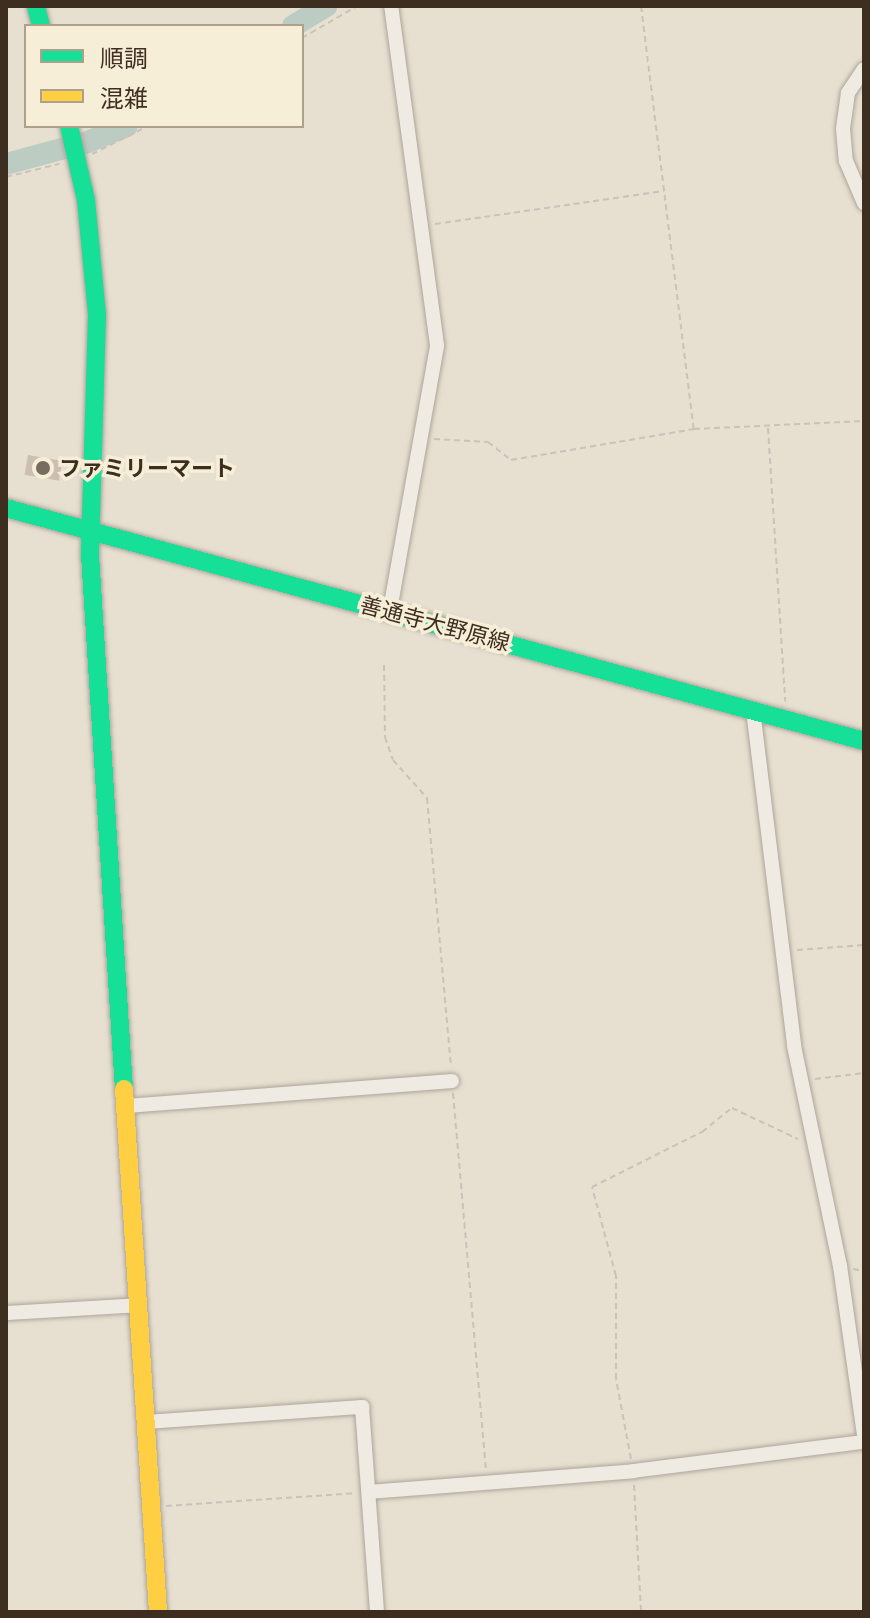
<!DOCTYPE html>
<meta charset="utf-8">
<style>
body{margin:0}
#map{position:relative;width:870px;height:1618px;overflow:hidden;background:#e7e0d1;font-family:"PT Serif","Noto Sans JP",serif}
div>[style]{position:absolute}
.river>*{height:22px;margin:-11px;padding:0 11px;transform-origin:11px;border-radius:11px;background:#bcccc2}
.building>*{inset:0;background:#cbbfb2;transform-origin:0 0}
.path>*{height:2px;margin-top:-1px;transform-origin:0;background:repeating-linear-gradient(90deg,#c8c2b9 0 6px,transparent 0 10px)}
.roads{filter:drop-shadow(0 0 2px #ada599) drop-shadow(0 0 2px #ada599)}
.street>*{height:14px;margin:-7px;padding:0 7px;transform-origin:7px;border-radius:7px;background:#efebe3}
.fast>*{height:18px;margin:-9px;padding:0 9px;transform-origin:9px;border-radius:9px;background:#16e098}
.slow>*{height:18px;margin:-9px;padding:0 9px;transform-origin:9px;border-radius:9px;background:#ffcf43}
.dots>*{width:22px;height:22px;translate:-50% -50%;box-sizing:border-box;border:4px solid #f7eed8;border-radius:50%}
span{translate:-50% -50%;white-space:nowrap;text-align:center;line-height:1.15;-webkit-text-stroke:7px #f7eed8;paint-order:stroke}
.poi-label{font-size:22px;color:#3d2e20;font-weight:700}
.left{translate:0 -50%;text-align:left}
.street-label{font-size:22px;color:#3d2e20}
.frame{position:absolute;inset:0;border:8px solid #3d2e20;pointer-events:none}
.legend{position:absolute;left:24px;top:24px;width:280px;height:104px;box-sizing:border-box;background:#f7eed8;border:2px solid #ada18e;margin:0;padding:10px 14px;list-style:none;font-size:24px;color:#3d2e20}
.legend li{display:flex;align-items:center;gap:16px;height:40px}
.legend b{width:40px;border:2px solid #ada18e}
</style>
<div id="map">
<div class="river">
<div style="left:293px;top:26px;width:39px;rotate:-31deg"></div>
<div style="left:85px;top:143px;width:45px;rotate:-22deg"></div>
<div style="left:6px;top:164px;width:61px;rotate:-15.2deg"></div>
</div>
<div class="building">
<div style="left:28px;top:455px;width:35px;height:20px;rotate:10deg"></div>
</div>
<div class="path">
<div style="left:641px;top:6px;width:426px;rotate:82.9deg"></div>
<div style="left:302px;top:38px;width:64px;rotate:-30.2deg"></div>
<div style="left:92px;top:154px;width:63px;rotate:-26.6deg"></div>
<div style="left:6px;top:177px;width:55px;rotate:-13.8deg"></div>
<div style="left:435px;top:224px;width:231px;rotate:-8.2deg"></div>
<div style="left:768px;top:428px;width:274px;rotate:86.4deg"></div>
<div style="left:434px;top:439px;width:54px;rotate:3.2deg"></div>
<div style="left:488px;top:442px;width:29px;rotate:38deg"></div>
<div style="left:511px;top:460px;width:186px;rotate:-9.6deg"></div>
<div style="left:694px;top:429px;width:170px;rotate:-2.7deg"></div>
<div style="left:384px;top:665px;width:72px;rotate:89.2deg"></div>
<div style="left:385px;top:737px;width:24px;rotate:71deg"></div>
<div style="left:393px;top:760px;width:51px;rotate:48.2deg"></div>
<div style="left:427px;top:798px;width:269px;rotate:84.9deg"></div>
<div style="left:797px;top:950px;width:67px;rotate:-4.3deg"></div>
<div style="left:815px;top:1079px;width:49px;rotate:-7deg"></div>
<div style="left:453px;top:1093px;width:377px;rotate:85deg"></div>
<div style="left:853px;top:1269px;width:11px;rotate:10deg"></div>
<div style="left:631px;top:1459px;width:81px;rotate:-100.6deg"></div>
<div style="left:616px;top:1379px;width:103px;rotate:-90deg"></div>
<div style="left:616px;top:1276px;width:92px;rotate:-105.1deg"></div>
<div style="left:592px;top:1187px;width:123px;rotate:-26.6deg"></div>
<div style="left:702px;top:1132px;width:38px;rotate:-39deg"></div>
<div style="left:732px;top:1108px;width:73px;rotate:25.2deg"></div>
<div style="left:634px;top:1485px;width:127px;rotate:86.8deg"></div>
<div style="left:166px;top:1506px;width:189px;rotate:-3.9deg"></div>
</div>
<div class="roads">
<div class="street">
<div style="left:864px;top:69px;width:29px;rotate:124deg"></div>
<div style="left:848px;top:93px;width:36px;rotate:98deg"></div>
<div style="left:843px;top:129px;width:32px;rotate:85deg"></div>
<div style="left:846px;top:161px;width:46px;rotate:66.8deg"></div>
<div style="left:390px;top:610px;width:269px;rotate:-79.9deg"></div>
<div style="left:437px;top:345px;width:342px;rotate:-97.7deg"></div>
<div style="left:753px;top:710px;width:338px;rotate:83deg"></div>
<div style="left:794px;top:1046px;width:225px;rotate:78.2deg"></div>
<div style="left:840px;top:1266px;width:171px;rotate:81.9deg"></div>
<div style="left:127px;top:1106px;width:326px;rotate:-4.4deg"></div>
<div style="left:6px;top:1313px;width:133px;rotate:-3.4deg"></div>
<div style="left:146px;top:1422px;width:217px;rotate:-4deg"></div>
<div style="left:362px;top:1407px;width:206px;rotate:85.8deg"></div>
<div style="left:369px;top:1492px;width:265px;rotate:-4.5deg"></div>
<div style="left:633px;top:1471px;width:233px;rotate:-7.2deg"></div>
</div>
<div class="fast">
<div style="left:36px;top:6px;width:21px;rotate:76deg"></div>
<div style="left:69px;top:126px;width:76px;rotate:77.1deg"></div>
<div style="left:86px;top:200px;width:116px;rotate:84.5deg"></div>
<div style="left:97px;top:315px;width:240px;rotate:91.7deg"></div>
<div style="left:90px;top:555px;width:535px;rotate:86.36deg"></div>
<div style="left:6px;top:508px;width:889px;rotate:15.19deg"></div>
</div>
<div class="slow">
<div style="left:124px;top:1089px;width:524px;rotate:86.28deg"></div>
</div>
</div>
<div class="dots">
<div style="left:43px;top:468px;background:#786c5e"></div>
</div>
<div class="poi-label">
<span class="left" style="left:59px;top:468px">ファミリーマート</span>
</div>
<div class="street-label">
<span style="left:435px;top:623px;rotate:15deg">善通寺大野原線</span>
</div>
<div class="frame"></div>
<ul class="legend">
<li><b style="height:10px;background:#16e098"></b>順調</li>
<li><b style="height:10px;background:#ffcf43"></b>混雑</li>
</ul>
</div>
